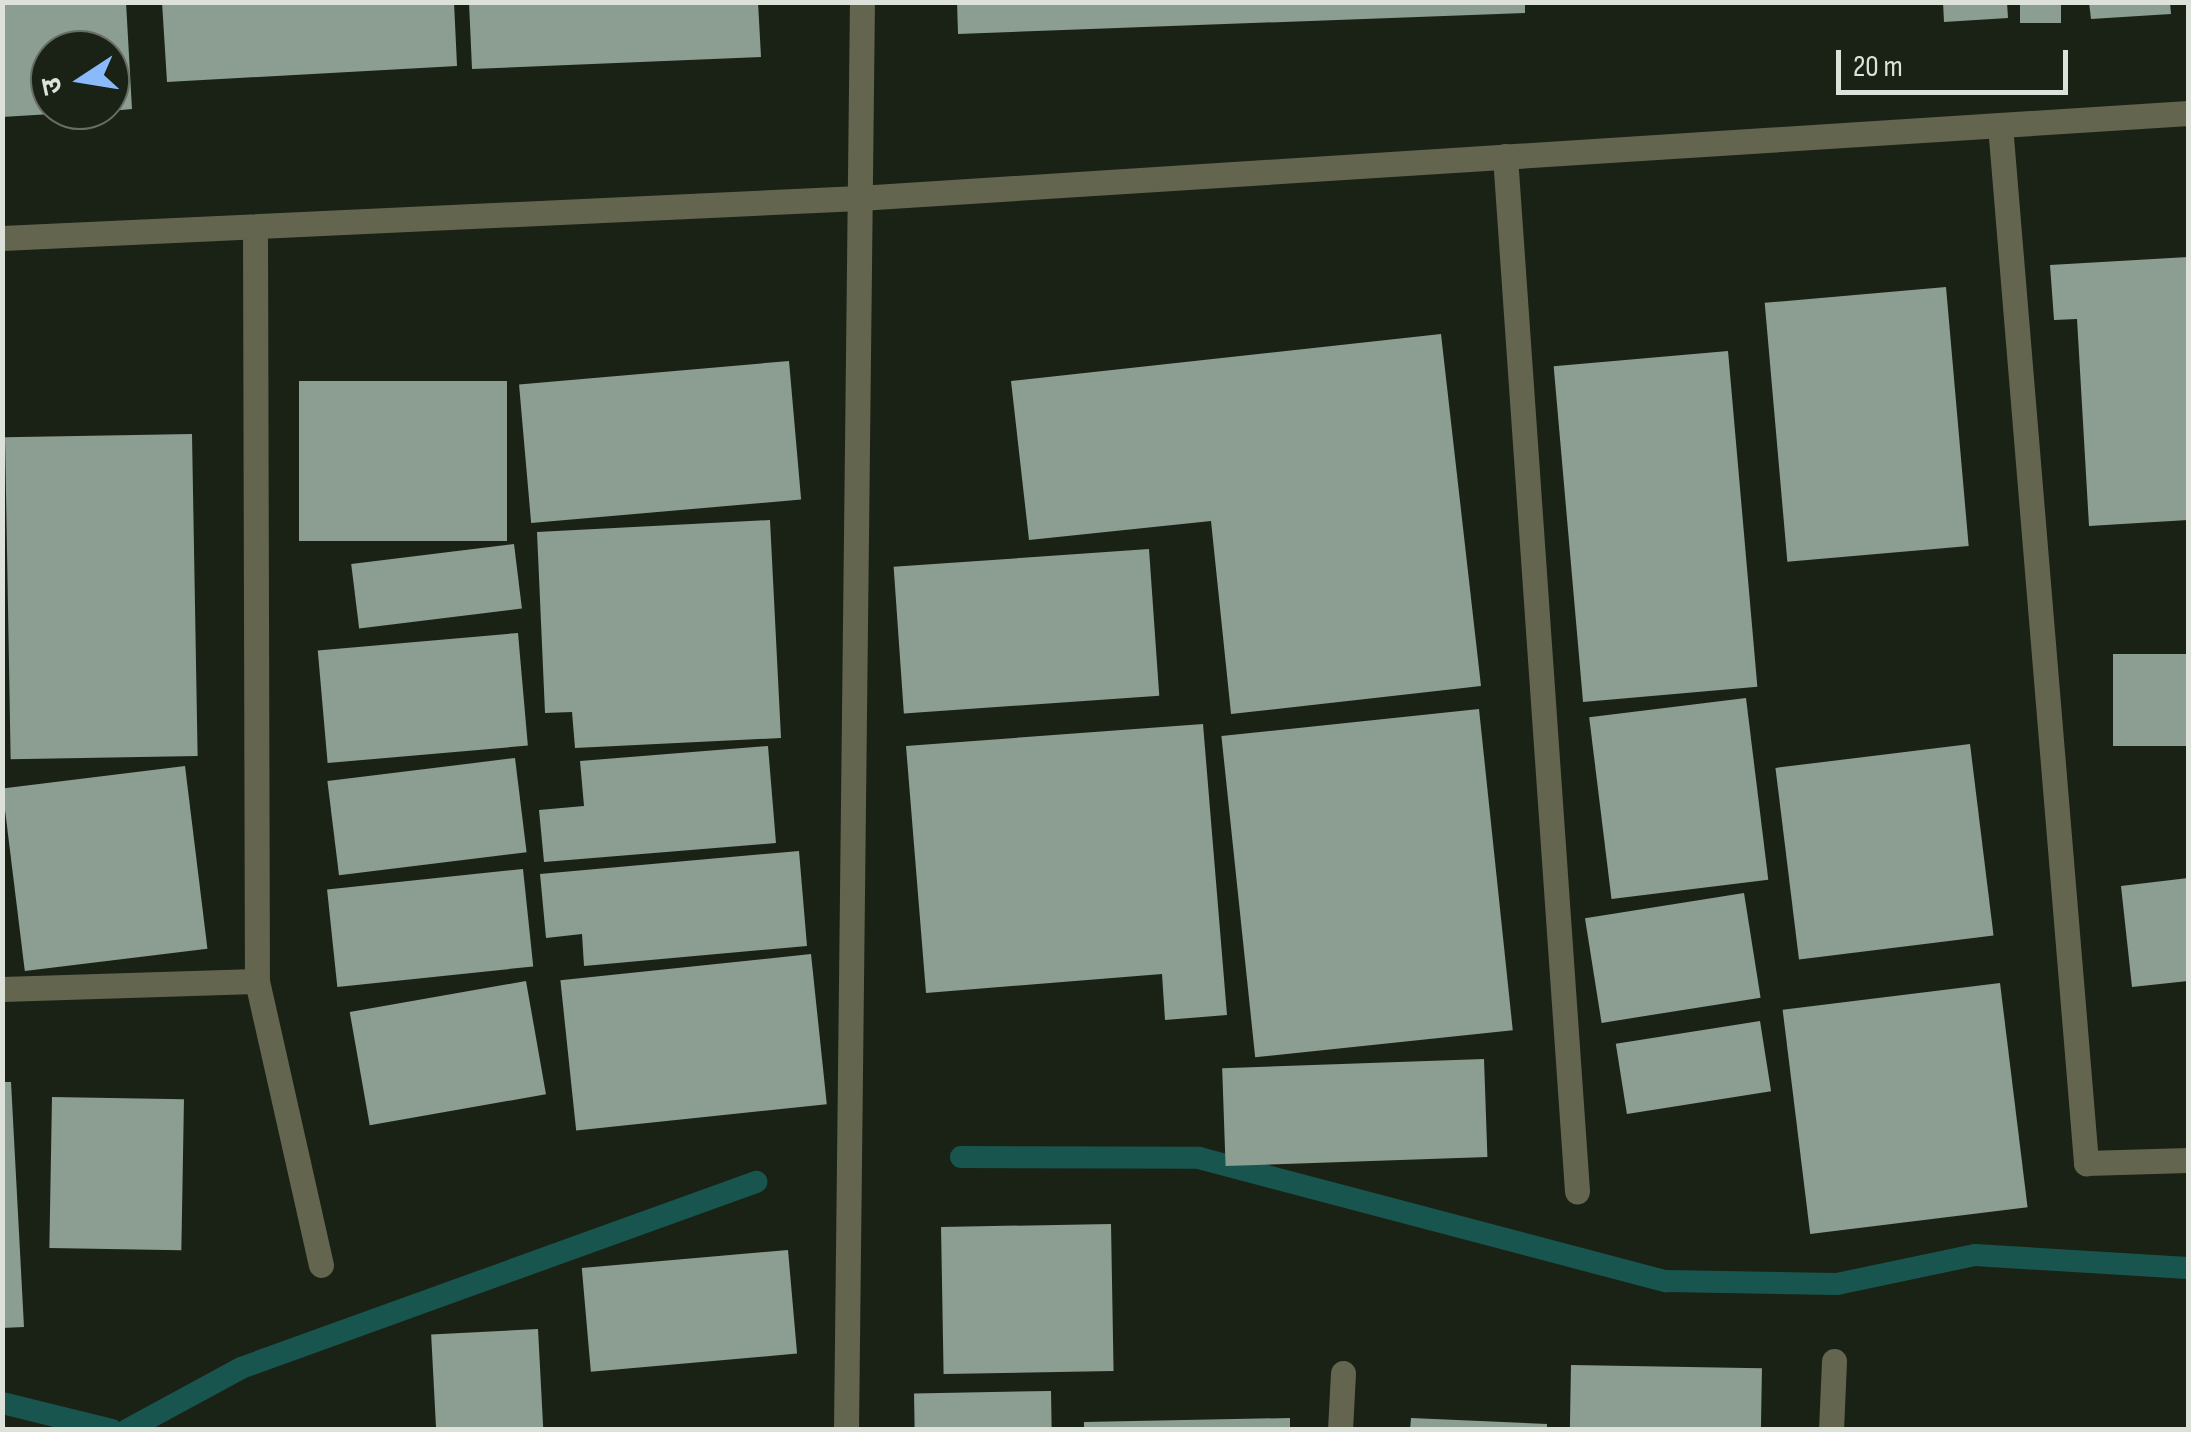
<!DOCTYPE html>
<meta charset="utf-8">
<style>
body{margin:0}
#map{position:relative;width:2191px;height:1432px;overflow:hidden;background:#1a2216;font-family:"Sofia Sans Condensed","Noto Sans Devanagari",sans-serif}
div>[style]{position:absolute}
.stream>*{height:22px;margin:-11px;padding:0 11px;transform-origin:11px;border-radius:11px;background:#18554e}
.building>*{inset:0;background:#8c9d92;transform-origin:0 0}
.minor>*{height:25px;margin:-12.5px;padding:0 12.5px;transform-origin:12.5px;border-radius:12.5px;background:#64654e}
span{translate:-50% -50%;white-space:nowrap;text-align:center;line-height:1.15;-webkit-text-stroke:10px #1a2216;paint-order:stroke}
.frame{position:absolute;inset:0;border:5px solid #dce1d9;pointer-events:none}
.north{position:absolute;left:30px;top:30px;width:100px;height:100px;box-sizing:border-box;background:#1a2216;border:2px solid #686e64;border-radius:50%;rotate:258deg;font-size:28px;font-weight:700;line-height:40px;text-align:center;color:#dce1d9}
.north::after{content:'';display:block;margin:auto;width:35px;height:45px;background:#8abafc;clip-path:polygon(50% 0,100% 100%,50% 72%,0 100%)}
.scale{position:absolute;left:1836px;top:50px;width:232px;height:45px;box-sizing:border-box;border:5px solid #dce1d9;border-top:0;padding-left:12px;font-size:30px;line-height:35px;white-space:nowrap;color:#dce1d9;-webkit-text-stroke:8px #1a2216;paint-order:stroke}
</style>
<div id="map">
<div class="stream">
<div style="left:961px;top:1157px;width:238px;rotate:0.2deg"></div>
<div style="left:1199px;top:1158px;width:483px;rotate:14.8deg"></div>
<div style="left:1666px;top:1281px;width:171px;rotate:1deg"></div>
<div style="left:1837px;top:1284px;width:141px;rotate:-11.9deg"></div>
<div style="left:1975px;top:1255px;width:213px;rotate:3.5deg"></div>
<div style="left:2px;top:1403px;width:113px;rotate:13.8deg"></div>
<div style="left:127px;top:1430px;width:130px;rotate:-28.5deg"></div>
<div style="left:241px;top:1368px;width:548px;rotate:-19.86deg"></div>
</div>
<div class="building">
<div style="clip-path:polygon(2px 2px,126px 2px,132px 109px,110px 111px,110px 50px,50px 50px,50px 110px,68px 113px,2px 117px)"></div>
<div style="clip-path:polygon(162px 2px,454px 2px,457px 66px,167px 82px)"></div>
<div style="clip-path:polygon(469px 2px,758px 2px,761px 57px,472px 69px)"></div>
<div style="clip-path:polygon(957px 2px,1525px 2px,1525px 13px,958px 34px)"></div>
<div style="clip-path:polygon(1943px 2px,2007px 2px,2008px 18px,1944px 22px)"></div>
<div style="left:2020px;top:2px;width:41px;height:21px"></div>
<div style="clip-path:polygon(2089px 2px,2170px 2px,2171px 14px,2091px 19px)"></div>
<div style="clip-path:polygon(2188px 257px,2188px 520px,2089px 526px,2077px 319px,2054px 320px,2050px 265px)"></div>
<div style="left:1946px;top:287px;width:260px;height:182px;rotate:85deg"></div>
<div style="clip-path:polygon(1441px 334px,1481px 686px,1231px 714px,1211px 521px,1029px 540px,1011px 381px)"></div>
<div style="left:1728px;top:351px;width:337px;height:175px;rotate:85deg"></div>
<div style="left:789px;top:361px;width:139px;height:271px;rotate:85deg"></div>
<div style="left:299px;top:381px;width:208px;height:160px"></div>
<div style="left:192px;top:434px;width:322px;height:187px;rotate:89deg"></div>
<div style="clip-path:polygon(770px 520px,781px 738px,575px 748px,572px 712px,545px 713px,537px 532px)"></div>
<div style="left:514px;top:544px;width:65px;height:164px;rotate:83deg"></div>
<div style="left:1149px;top:549px;width:147px;height:256px;rotate:86deg"></div>
<div style="left:518px;top:633px;width:113px;height:201px;rotate:85deg"></div>
<div style="left:2188px;top:654px;width:92px;height:75px;rotate:90deg"></div>
<div style="left:1746px;top:698px;width:183px;height:158px;rotate:83deg"></div>
<div style="left:1479px;top:709px;width:323px;height:259px;rotate:84deg"></div>
<div style="clip-path:polygon(1203px 724px,1227px 1015px,1165px 1020px,1162px 974px,926px 993px,906px 746px)"></div>
<div style="left:1970px;top:744px;width:193px;height:196px;rotate:83deg"></div>
<div style="clip-path:polygon(768px 746px,776px 843px,544px 862px,539px 810px,584px 806px,580px 761px)"></div>
<div style="left:515px;top:758px;width:95px;height:189px;rotate:83deg"></div>
<div style="left:185px;top:766px;width:184px;height:184px;rotate:83deg"></div>
<div style="clip-path:polygon(799px 851px,807px 946px,584px 966px,582px 934px,546px 938px,540px 874px)"></div>
<div style="left:523px;top:869px;width:98px;height:197px;rotate:84deg"></div>
<div style="clip-path:polygon(2188px 878px,2188px 981px,2132px 987px,2121px 886px)"></div>
<div style="left:1744px;top:893px;width:106px;height:161px;rotate:81deg"></div>
<div style="left:811px;top:954px;width:151px;height:252px;rotate:84deg"></div>
<div style="left:526px;top:981px;width:115px;height:179px;rotate:80deg"></div>
<div style="left:2000px;top:983px;width:226px;height:219px;rotate:83deg"></div>
<div style="left:1760px;top:1021px;width:71px;height:146px;rotate:81deg"></div>
<div style="left:1484px;top:1059px;width:98px;height:262px;rotate:88deg"></div>
<div style="clip-path:polygon(2px 1082px,11px 1082px,24px 1327px,2px 1328px)"></div>
<div style="left:52px;top:1097px;width:132px;height:151px;rotate:1deg"></div>
<div style="left:1111px;top:1224px;width:147px;height:170px;rotate:89deg"></div>
<div style="left:788px;top:1250px;width:104px;height:207px;rotate:85deg"></div>
<div style="left:538px;top:1329px;width:101px;height:107px;rotate:87deg"></div>
<div style="left:1571px;top:1365px;width:191px;height:65px;rotate:1deg"></div>
<div style="left:1051px;top:1391px;width:39px;height:137px;rotate:89deg"></div>
<div style="clip-path:polygon(1290px 1418px,1290px 1430px,1084px 1430px,1084px 1422px)"></div>
<div style="clip-path:polygon(1411px 1418px,1547px 1424px,1547px 1430px,1410px 1430px)"></div>
</div>
<div class="minor">
<div style="left:2000px;top:125px;width:1042px;rotate:85.26deg"></div>
<div style="left:2086px;top:1163px;width:102px;rotate:-1.7deg"></div>
<div style="left:1505px;top:156px;width:1038px;rotate:86.02deg"></div>
<div style="left:255px;top:231px;width:750px;rotate:89.85deg"></div>
<div style="left:257px;top:981px;width:291px;rotate:77.3deg"></div>
<div style="left:2px;top:238px;width:858px;rotate:-2.67deg"></div>
<div style="left:859px;top:198px;width:1332px;rotate:-3.66deg"></div>
<div style="left:2px;top:989px;width:255px;rotate:-1.8deg"></div>
<div style="left:846px;top:1430px;width:1428px;rotate:-89.36deg"></div>
<div style="left:1340px;top:1430px;width:57px;rotate:-87deg"></div>
<div style="left:1831px;top:1430px;width:69px;rotate:-87.5deg"></div>
</div>
<div class="frame"></div>
<div class="north">उ</div>
<div class="scale">20 m</div>
</div>
